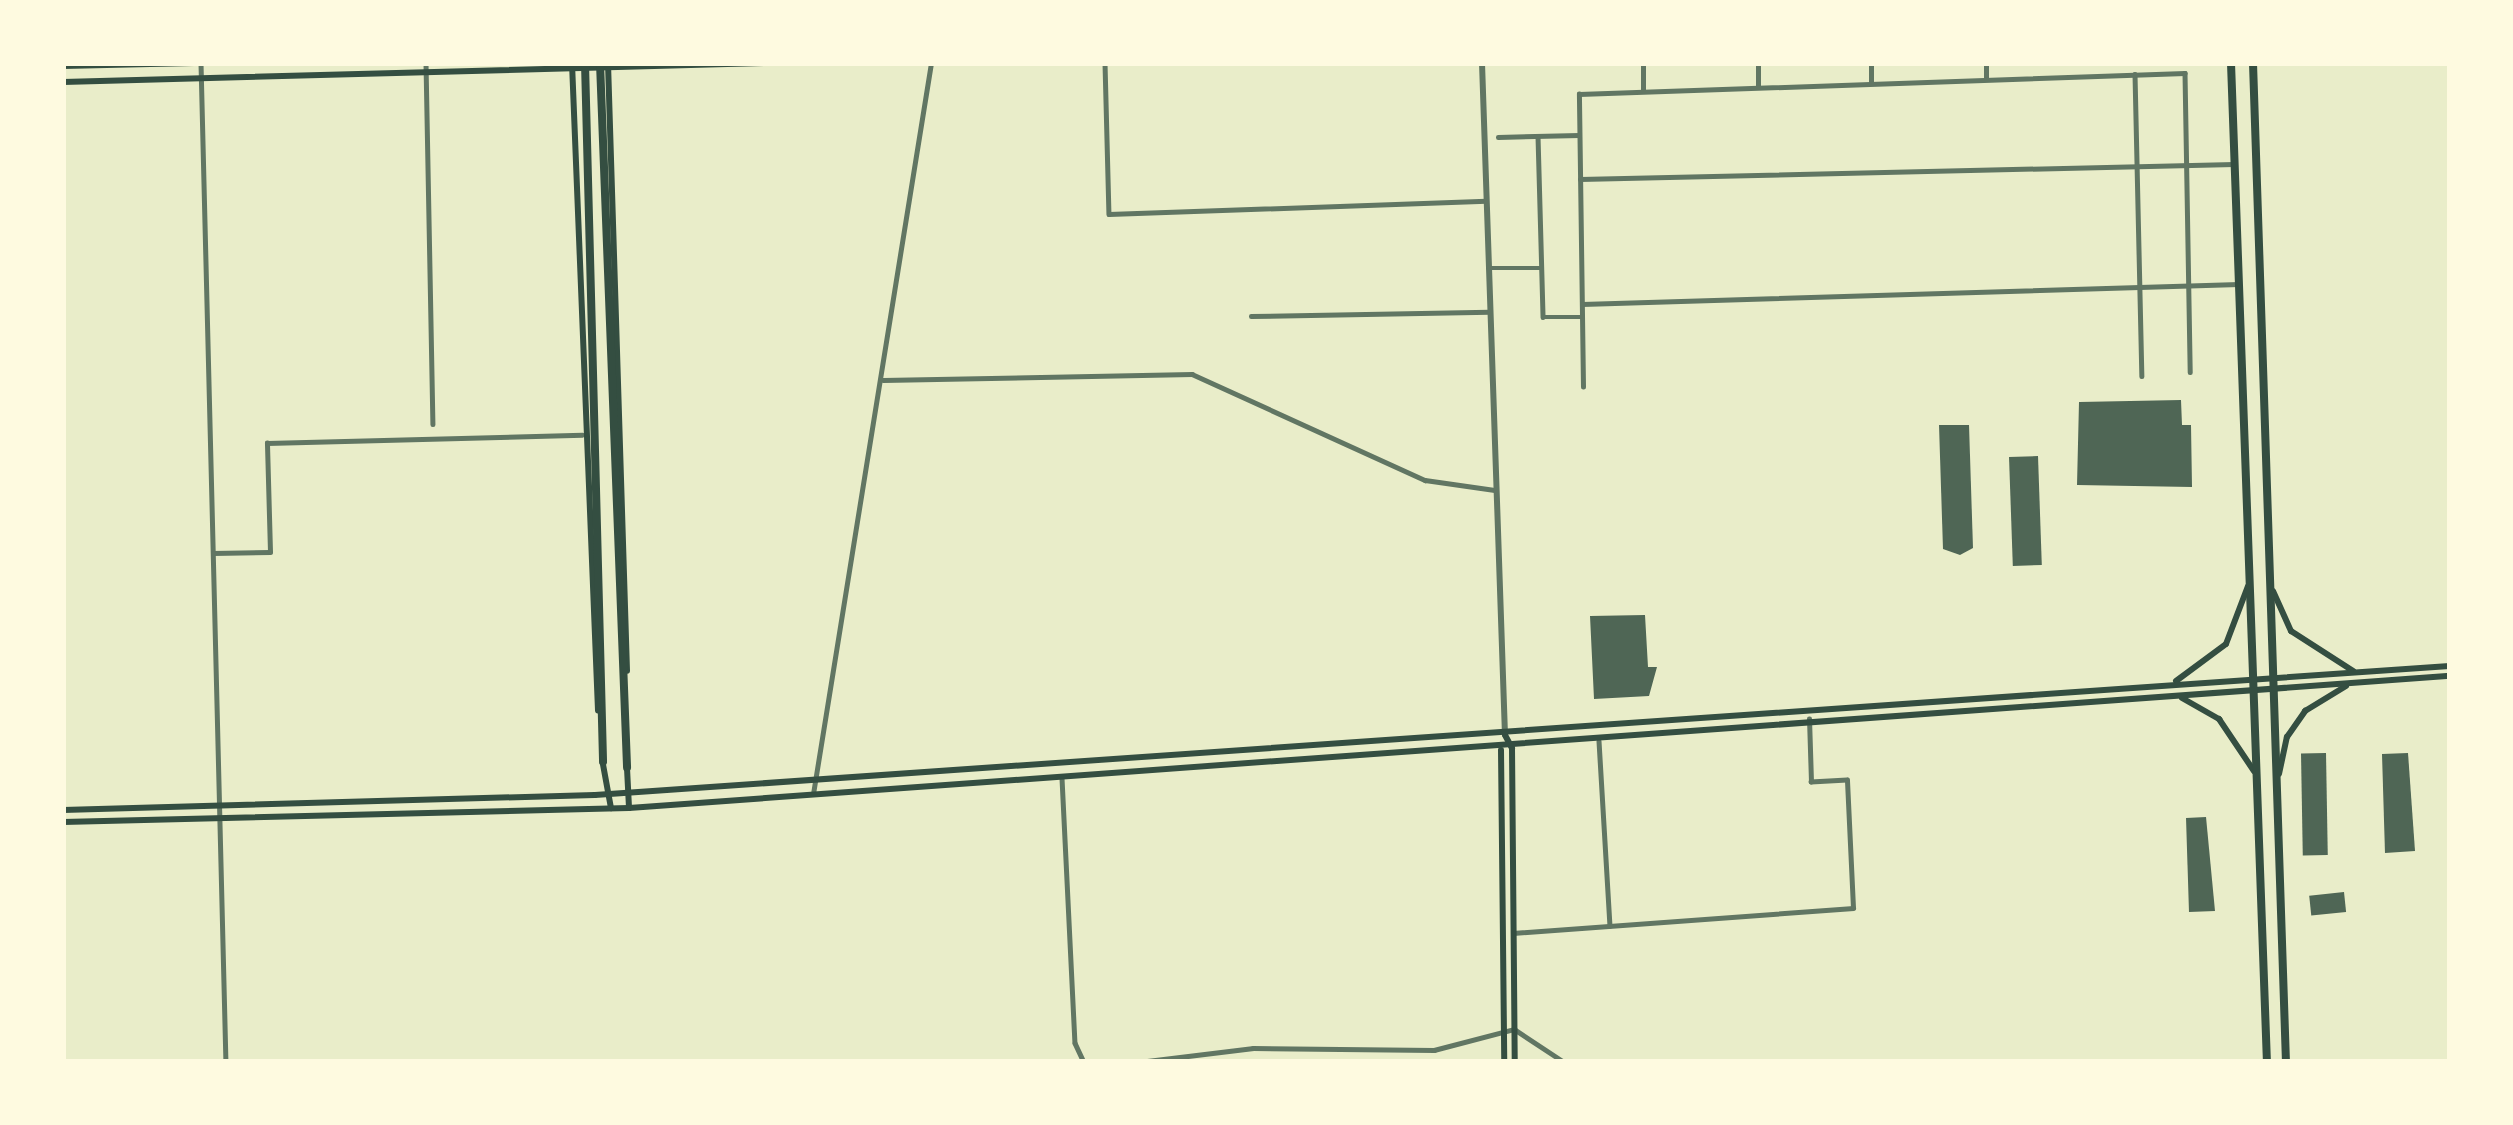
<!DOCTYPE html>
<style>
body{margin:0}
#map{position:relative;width:2513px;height:1125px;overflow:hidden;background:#e9edc9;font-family:Cabin,sans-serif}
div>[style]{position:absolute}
.building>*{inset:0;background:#4f6655;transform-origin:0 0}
.minor>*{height:4.5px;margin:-2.25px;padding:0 2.25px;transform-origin:2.25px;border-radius:2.25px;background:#617663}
.tertiary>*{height:6px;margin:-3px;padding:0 3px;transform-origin:3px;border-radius:3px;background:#617663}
.secondary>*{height:6px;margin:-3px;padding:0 3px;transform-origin:3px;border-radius:3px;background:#344e41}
.primary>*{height:8px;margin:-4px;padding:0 4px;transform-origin:4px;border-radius:4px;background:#344e41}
span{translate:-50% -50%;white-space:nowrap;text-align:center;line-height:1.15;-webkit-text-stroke:10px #fefae0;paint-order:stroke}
.frame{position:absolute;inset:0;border:66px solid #fefae0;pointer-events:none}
</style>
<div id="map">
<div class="building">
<div style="clip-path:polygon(2181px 400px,2182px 425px,2191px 425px,2192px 487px,2077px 485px,2079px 402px)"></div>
<div style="clip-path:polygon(1939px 425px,1969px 425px,1973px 548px,1960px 555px,1943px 549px)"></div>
<div style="left:2038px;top:456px;width:109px;height:29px;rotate:88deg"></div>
<div style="clip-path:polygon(1645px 615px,1648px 667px,1657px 667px,1649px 696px,1594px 699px,1590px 616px)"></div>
<div style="left:2326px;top:753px;width:102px;height:25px;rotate:89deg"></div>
<div style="clip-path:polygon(2408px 753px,2415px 851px,2385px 853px,2382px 754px)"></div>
<div style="clip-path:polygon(2206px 817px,2215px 911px,2189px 912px,2186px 818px)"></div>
<div style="left:2344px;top:892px;width:20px;height:35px;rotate:84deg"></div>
</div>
<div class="minor">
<div style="left:201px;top:63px;width:999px;rotate:88.57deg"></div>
<div style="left:426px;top:63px;width:361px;rotate:88.9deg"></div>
<div style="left:1105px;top:63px;width:151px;rotate:88.5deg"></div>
<div style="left:1109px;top:214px;width:377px;rotate:-2deg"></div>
<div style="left:2135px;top:74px;width:302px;rotate:88.7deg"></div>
<div style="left:1986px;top:79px;width:16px;rotate:-90deg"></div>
<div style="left:1871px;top:81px;width:18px;rotate:-90deg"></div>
<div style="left:1758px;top:87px;width:24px;rotate:-90deg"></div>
<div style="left:1643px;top:91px;width:28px;rotate:-90deg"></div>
<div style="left:1538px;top:136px;width:181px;rotate:88.4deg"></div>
<div style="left:1543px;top:317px;width:39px"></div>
<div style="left:1498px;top:137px;width:81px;rotate:-1.4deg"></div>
<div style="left:1580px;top:179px;width:654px;rotate:-1.31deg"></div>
<div style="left:1488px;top:268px;width:54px"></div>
<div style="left:1582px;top:304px;width:657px;rotate:-1.74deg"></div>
<div style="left:1251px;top:316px;width:238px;rotate:-1deg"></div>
<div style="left:883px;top:380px;width:309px;rotate:-1.1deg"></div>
<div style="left:1192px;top:374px;width:256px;rotate:24.5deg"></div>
<div style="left:1425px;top:480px;width:70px;rotate:8.2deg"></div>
<div style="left:1583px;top:387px;width:293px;rotate:-90.8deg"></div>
<div style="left:1579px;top:94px;width:606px;rotate:-1.98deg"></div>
<div style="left:2185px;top:73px;width:299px;rotate:89deg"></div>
<div style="left:213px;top:553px;width:57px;rotate:-1deg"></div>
<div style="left:270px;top:552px;width:109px;rotate:-91.6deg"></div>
<div style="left:267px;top:443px;width:315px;rotate:-1.5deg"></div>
<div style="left:1599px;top:741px;width:185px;rotate:86.6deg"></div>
<div style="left:1062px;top:778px;width:265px;rotate:87.2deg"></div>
<div style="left:1075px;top:1043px;width:21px;rotate:65deg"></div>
<div style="left:813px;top:794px;width:740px;rotate:-80.83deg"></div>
<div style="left:1513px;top:933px;width:341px;rotate:-4.2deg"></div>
<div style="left:1853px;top:908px;width:128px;rotate:-92.7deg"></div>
<div style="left:1847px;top:780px;width:36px;rotate:177deg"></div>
<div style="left:1811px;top:782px;width:63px;rotate:-91.8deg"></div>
<div style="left:1139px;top:1062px;width:115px;rotate:-7deg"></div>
<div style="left:1253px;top:1048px;width:181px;rotate:0.6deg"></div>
<div style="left:1434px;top:1050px;width:83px;rotate:-14.7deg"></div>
<div style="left:1514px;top:1029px;width:60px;rotate:33.4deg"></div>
</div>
<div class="tertiary">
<div style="left:1482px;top:63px;width:672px;rotate:88.04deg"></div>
</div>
<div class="secondary">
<div style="left:572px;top:63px;width:648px;rotate:87.7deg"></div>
<div style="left:608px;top:63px;width:608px;rotate:88.21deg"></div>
<div style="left:63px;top:66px;width:131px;rotate:-1.3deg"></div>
<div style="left:63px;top:82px;width:702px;rotate:-1.55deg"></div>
<div style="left:2273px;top:591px;width:44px;rotate:65.8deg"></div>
<div style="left:2291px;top:631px;width:74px;rotate:32.8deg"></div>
<div style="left:2176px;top:681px;width:62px;rotate:-36.5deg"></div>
<div style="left:2226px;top:644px;width:62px;rotate:-69.2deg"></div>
<div style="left:2182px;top:698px;width:43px;rotate:29.6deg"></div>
<div style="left:2219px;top:719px;width:63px;rotate:56.1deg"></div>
<div style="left:1505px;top:735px;width:15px;rotate:62deg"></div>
<div style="left:1512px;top:748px;width:314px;rotate:89.5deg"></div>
<div style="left:1501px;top:750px;width:312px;rotate:89.4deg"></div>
<div style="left:602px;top:759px;width:50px;rotate:79.6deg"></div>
<div style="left:627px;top:768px;width:40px;rotate:87.1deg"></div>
<div style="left:2279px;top:774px;width:38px;rotate:-78deg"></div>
<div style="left:2287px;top:737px;width:32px;rotate:-55deg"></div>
<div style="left:2305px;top:711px;width:48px;rotate:-31.4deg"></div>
<div style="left:63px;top:810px;width:532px;rotate:-1.62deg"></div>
<div style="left:595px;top:795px;width:1859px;rotate:-3.98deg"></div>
<div style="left:63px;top:822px;width:566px;rotate:-1.42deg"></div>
<div style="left:629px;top:808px;width:1826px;rotate:-4.15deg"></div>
</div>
<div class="primary">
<div style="left:585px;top:63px;width:699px;rotate:88.52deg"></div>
<div style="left:600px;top:63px;width:705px;rotate:87.8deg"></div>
<div style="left:2231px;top:63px;width:1000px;rotate:87.94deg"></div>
<div style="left:2253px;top:63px;width:1000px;rotate:88.11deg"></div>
</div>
<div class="frame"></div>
</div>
